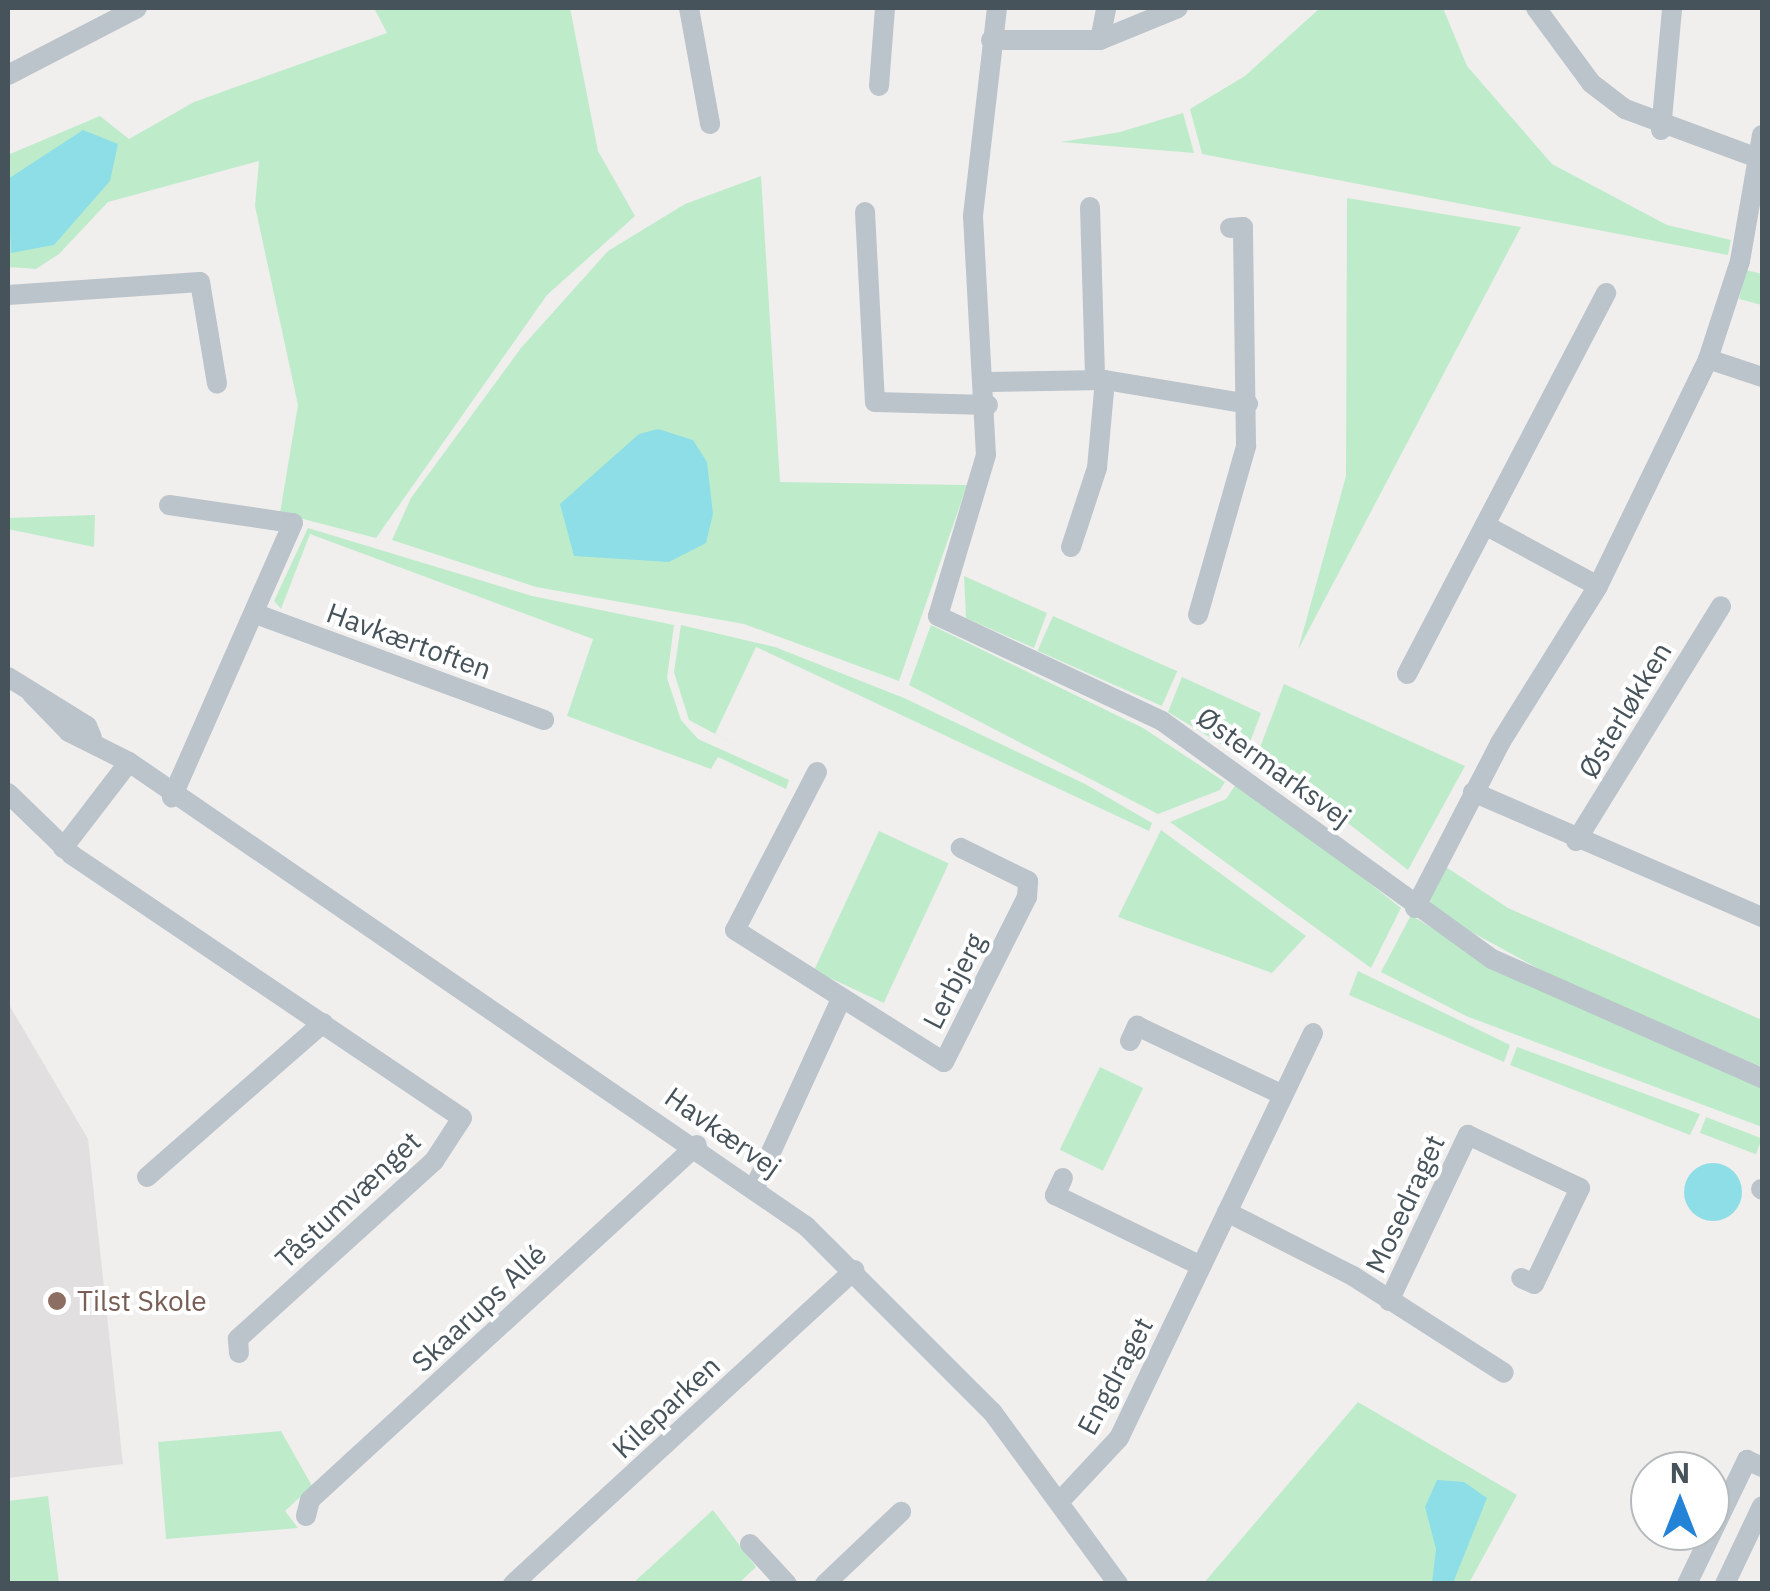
<!DOCTYPE html>
<meta charset="utf-8">
<style>
body{margin:0}
#map{position:relative;width:1770px;height:1591px;overflow:hidden;background:#f1eeee;font-family:"IBM Plex Sans",sans-serif}
div>[style]{position:absolute}
.education>*{inset:0;background:#e1dfdf}
.green>*{inset:0;background:#beeccb;transform-origin:0 0}
.water>*{inset:0;background:#8ddee7}
.round{border-radius:50%}
.minor>*{height:20px;margin:-10px;padding:0 10px;transform-origin:10px;border-radius:10px;background:#bac4ca}
.dots>*{width:28px;height:28px;translate:-50% -50%;box-sizing:border-box;border:5px solid #fff;border-radius:50%}
span{translate:-50% -50%;white-space:nowrap;text-align:center;line-height:1.15;-webkit-text-stroke:8px #fff;paint-order:stroke}
.street-label{font-size:28px;color:#47535a}
.education-label{font-size:28px;color:#785e54}
.left{translate:0 -50%;text-align:left}
.frame{position:absolute;inset:0;border:10px solid #47535a;pointer-events:none}
.north{position:absolute;left:1630px;top:1451px;width:100px;height:100px;box-sizing:border-box;background:#fff;border:2px solid #b5babd;border-radius:50%;rotate:0deg;font-size:28px;font-weight:700;line-height:40px;text-align:center;color:#47535a}
.north::after{content:'';display:block;margin:auto;width:35px;height:45px;background:#2283d7;clip-path:polygon(50% 0,100% 100%,50% 72%,0 100%)}
</style>
<div id="map">
<div class="education">
<div style="clip-path:polygon(8px 1003px,88px 1139px,123px 1464px,8px 1478px)"></div>
</div>
<div class="green">
<div style="clip-path:polygon(374px 8px,570px 8px,598px 151px,635px 216px,547px 295px,376px 538px,280px 513px,298px 405px,255px 206px,259px 161px,108px 202px,59px 254px,36px 269px,8px 267px,10px 154px,100px 116px,129px 139px,194px 102px,387px 33px)"></div>
<div style="clip-path:polygon(1320px 8px,1443px 8px,1467px 66px,1552px 164px,1667px 225px,1731px 240px,1728px 255px,1202px 154px,1190px 109px,1245px 76px)"></div>
<div style="clip-path:polygon(1183px 113px,1194px 153px,1061px 142px,1120px 132px)"></div>
<div style="clip-path:polygon(761px 176px,780px 482px,967px 485px,899px 681px,744px 624px,536px 587px,392px 540px,411px 498px,521px 348px,608px 251px,685px 204px)"></div>
<div style="clip-path:polygon(1347px 198px,1521px 227px,1298px 650px,1346px 476px)"></div>
<div style="clip-path:polygon(1746px 270px,1762px 274px,1762px 305px,1739px 299px)"></div>
<div style="clip-path:polygon(95px 515px,94px 547px,8px 529px,8px 518px)"></div>
<div style="clip-path:polygon(308px 528px,532px 596px,674px 625px,667px 678px,681px 720px,698px 739px,789px 780px,786px 789px,718px 757px,711px 769px,567px 716px,593px 639px,310px 534px,281px 609px,274px 601px)"></div>
<div style="clip-path:polygon(964px 576px,1047px 613px,1034px 648px,966px 618px)"></div>
<div style="left:1053px;top:616px;width:136px;height:38px;rotate:24deg"></div>
<div style="clip-path:polygon(681px 625px,775px 647px,904px 698px,1085px 784px,1152px 823px,1149px 831px,756px 647px,715px 734px,794px 776px,689px 720px,674px 672px)"></div>
<div style="clip-path:polygon(931px 625px,1143px 728px,1225px 782px,1220px 790px,1158px 814px,909px 685px)"></div>
<div style="clip-path:polygon(1182px 677px,1261px 713px,1244px 758px,1168px 712px)"></div>
<div style="clip-path:polygon(1284px 684px,1465px 766px,1408px 870px,1258px 753px)"></div>
<div style="clip-path:polygon(1239px 780px,1401px 908px,1371px 968px,1170px 822px,1226px 799px)"></div>
<div style="clip-path:polygon(1161px 830px,1306px 936px,1272px 973px,1118px 917px)"></div>
<div style="left:879px;top:831px;width:77px;height:154px;rotate:25deg"></div>
<div style="clip-path:polygon(1446px 867px,1508px 908px,1762px 1020px,1762px 1067px,1563px 982px,1433px 911px,1429px 896px)"></div>
<div style="clip-path:polygon(1411px 915px,1510px 977px,1762px 1086px,1762px 1127px,1466px 1016px,1381px 972px)"></div>
<div style="clip-path:polygon(1358px 971px,1510px 1045px,1504px 1062px,1349px 995px)"></div>
<div style="clip-path:polygon(1517px 1047px,1700px 1114px,1690px 1135px,1510px 1065px)"></div>
<div style="left:1100px;top:1067px;width:48px;height:92px;rotate:26deg"></div>
<div style="left:1706px;top:1117px;width:60px;height:17px;rotate:21deg"></div>
<div style="clip-path:polygon(1358px 1402px,1517px 1495px,1469px 1583px,1203px 1584px)"></div>
<div style="clip-path:polygon(281px 1431px,312px 1486px,285px 1511px,298px 1528px,166px 1539px,158px 1442px)"></div>
<div style="clip-path:polygon(48px 1496px,59px 1583px,8px 1583px,8px 1501px)"></div>
<div style="clip-path:polygon(713px 1510px,756px 1567px,739px 1583px,632px 1584px)"></div>
</div>
<div class="water">
<div style="clip-path:polygon(83px 130px,118px 144px,110px 181px,54px 245px,11px 253px,8px 179px)"></div>
<div style="clip-path:polygon(658px 429px,693px 440px,707px 462px,713px 514px,706px 543px,669px 562px,574px 556px,560px 504px,639px 434px)"></div>
<div class="round" style="left:1684px;top:1163px;width:58px;height:58px"></div>
<div style="clip-path:polygon(1437px 1480px,1464px 1482px,1487px 1498px,1453px 1583px,1432px 1583px,1436px 1549px,1425px 1507px)"></div>
</div>
<div class="minor">
<div style="left:689px;top:8px;width:118px;rotate:79.7deg"></div>
<div style="left:997px;top:8px;width:209px;rotate:96.6deg"></div>
<div style="left:973px;top:216px;width:239px;rotate:86.9deg"></div>
<div style="left:986px;top:455px;width:168px;rotate:106.6deg"></div>
<div style="left:938px;top:616px;width:247px;rotate:25.1deg"></div>
<div style="left:1162px;top:721px;width:407px;rotate:35.8deg"></div>
<div style="left:1492px;top:959px;width:295px;rotate:23.8deg"></div>
<div style="left:1536px;top:8px;width:93px;rotate:53.7deg"></div>
<div style="left:1591px;top:83px;width:43px;rotate:37.4deg"></div>
<div style="left:1625px;top:109px;width:144px;rotate:20.3deg"></div>
<div style="left:991px;top:40px;width:109px"></div>
<div style="left:1100px;top:40px;width:84px;rotate:-22.3deg"></div>
<div style="left:1100px;top:40px;width:33px;rotate:-79deg"></div>
<div style="left:8px;top:75px;width:145px;rotate:-27.4deg"></div>
<div style="left:879px;top:86px;width:78px;rotate:-85.6deg"></div>
<div style="left:1661px;top:130px;width:122px;rotate:-84.8deg"></div>
<div style="left:1090px;top:207px;width:173px;rotate:88.3deg"></div>
<div style="left:865px;top:212px;width:190px;rotate:87deg"></div>
<div style="left:875px;top:402px;width:113px;rotate:1.5deg"></div>
<div style="left:8px;top:295px;width:192px;rotate:-3.9deg"></div>
<div style="left:200px;top:282px;width:103px;rotate:80.5deg"></div>
<div style="left:1708px;top:359px;width:57px;rotate:18.4deg"></div>
<div style="left:987px;top:382px;width:118px;rotate:-1deg"></div>
<div style="left:1105px;top:380px;width:145px;rotate:9.5deg"></div>
<div style="left:169px;top:505px;width:125px;rotate:8.3deg"></div>
<div style="left:293px;top:523px;width:300px;rotate:113.8deg"></div>
<div style="left:1485px;top:525px;width:128px;rotate:28.4deg"></div>
<div style="left:1071px;top:547px;width:83px;rotate:-71.8deg"></div>
<div style="left:1097px;top:468px;width:88px;rotate:-84.8deg"></div>
<div style="left:256px;top:614px;width:307px;rotate:20.2deg"></div>
<div style="left:1198px;top:615px;width:176px;rotate:-74.1deg"></div>
<div style="left:1246px;top:446px;width:219px;rotate:-90.8deg"></div>
<div style="left:1243px;top:227px;width:13px;rotate:176deg"></div>
<div style="left:1407px;top:674px;width:430px;rotate:-62.4deg"></div>
<div style="left:8px;top:677px;width:93px;rotate:31.8deg"></div>
<div style="left:87px;top:726px;width:13px;rotate:67deg"></div>
<div style="left:32px;top:694px;width:53px;rotate:45.8deg"></div>
<div style="left:69px;top:732px;width:67px;rotate:26.6deg"></div>
<div style="left:129px;top:762px;width:821px;rotate:34.43deg"></div>
<div style="left:806px;top:1226px;width:264px;rotate:45deg"></div>
<div style="left:993px;top:1413px;width:212px;rotate:53.8deg"></div>
<div style="left:817px;top:772px;width:178px;rotate:117.4deg"></div>
<div style="left:735px;top:930px;width:247px;rotate:32.3deg"></div>
<div style="left:944px;top:1062px;width:185px;rotate:-63.3deg"></div>
<div style="left:1027px;top:897px;width:16px;rotate:-86deg"></div>
<div style="left:1028px;top:881px;width:75px;rotate:-153.8deg"></div>
<div style="left:1473px;top:792px;width:315px;rotate:23.4deg"></div>
<div style="left:8px;top:793px;width:89px;rotate:44.1deg"></div>
<div style="left:72px;top:855px;width:470px;rotate:34deg"></div>
<div style="left:462px;top:1118px;width:51px;rotate:123.1deg"></div>
<div style="left:434px;top:1161px;width:265px;rotate:137.8deg"></div>
<div style="left:238px;top:1339px;width:14px;rotate:86deg"></div>
<div style="left:1576px;top:841px;width:276px;rotate:-58.3deg"></div>
<div style="left:63px;top:848px;width:108px;rotate:-52.5deg"></div>
<div style="left:1415px;top:908px;width:186px;rotate:-62.7deg"></div>
<div style="left:1500px;top:743px;width:185px;rotate:-58deg"></div>
<div style="left:1598px;top:586px;width:252px;rotate:-64.1deg"></div>
<div style="left:1708px;top:359px;width:103px;rotate:-71.9deg"></div>
<div style="left:1740px;top:261px;width:128px;rotate:-80.1deg"></div>
<div style="left:1130px;top:1041px;width:17px;rotate:-65deg"></div>
<div style="left:1137px;top:1026px;width:161px;rotate:25.3deg"></div>
<div style="left:147px;top:1177px;width:234px;rotate:-41.2deg"></div>
<div style="left:1063px;top:1178px;width:19px;rotate:115deg"></div>
<div style="left:1055px;top:1195px;width:162px;rotate:25.9deg"></div>
<div style="left:755px;top:1187px;width:205px;rotate:-65.4deg"></div>
<div style="left:1761px;top:1189px;width:1px;rotate:45deg"></div>
<div style="left:1227px;top:1212px;width:141px;rotate:26.9deg"></div>
<div style="left:1353px;top:1276px;width:179px;rotate:32.7deg"></div>
<div style="left:1389px;top:1301px;width:184px;rotate:-64.6deg"></div>
<div style="left:1468px;top:1135px;width:124px;rotate:25.3deg"></div>
<div style="left:1580px;top:1188px;width:106px;rotate:115.6deg"></div>
<div style="left:1534px;top:1284px;width:14px;rotate:-155deg"></div>
<div style="left:1061px;top:1500px;width:85px;rotate:-46.9deg"></div>
<div style="left:1119px;top:1438px;width:449px;rotate:-64.4deg"></div>
<div style="left:306px;top:1516px;width:16px;rotate:-76deg"></div>
<div style="left:310px;top:1500px;width:525px;rotate:-42.53deg"></div>
<div style="left:750px;top:1544px;width:54px;rotate:47.2deg"></div>
<div style="left:513px;top:1584px;width:464px;rotate:-42.6deg"></div>
<div style="left:825px;top:1584px;width:105px;rotate:-43.5deg"></div>
<div style="left:1687px;top:1584px;width:138px;rotate:-64.2deg"></div>
<div style="left:1747px;top:1460px;width:17px;rotate:25deg"></div>
<div style="left:1725px;top:1584px;width:86px;rotate:-64.6deg"></div>
</div>
<div class="dots">
<div style="left:57px;top:1301px;background:#8d6e63"></div>
</div>
<div class="street-label">
<span style="left:409px;top:641px;rotate:20deg">Havkærtoften</span>
<span style="left:1625px;top:710px;rotate:-59deg">Østerløkken</span>
<span style="left:1274px;top:767px;rotate:36deg">Østermarksvej</span>
<span style="left:954px;top:981px;rotate:-63deg">Lerbjerg</span>
<span style="left:723px;top:1132px;rotate:35deg">Havkærvej</span>
<span style="left:348px;top:1200px;rotate:-43deg">Tåstumvænget</span>
<span style="left:1405px;top:1204px;rotate:-65deg">Mosedraget</span>
<span style="left:479px;top:1308px;rotate:-43deg">Skaarups Allé</span>
<span style="left:1115px;top:1376px;rotate:-62deg">Engdraget</span>
<span style="left:666px;top:1407px;rotate:-43deg">Kileparken</span>
</div>
<div class="education-label">
<span class="left" style="left:77px;top:1301px">Tilst Skole</span>
</div>
<div class="frame"></div>
<div class="north">N</div>
</div>
